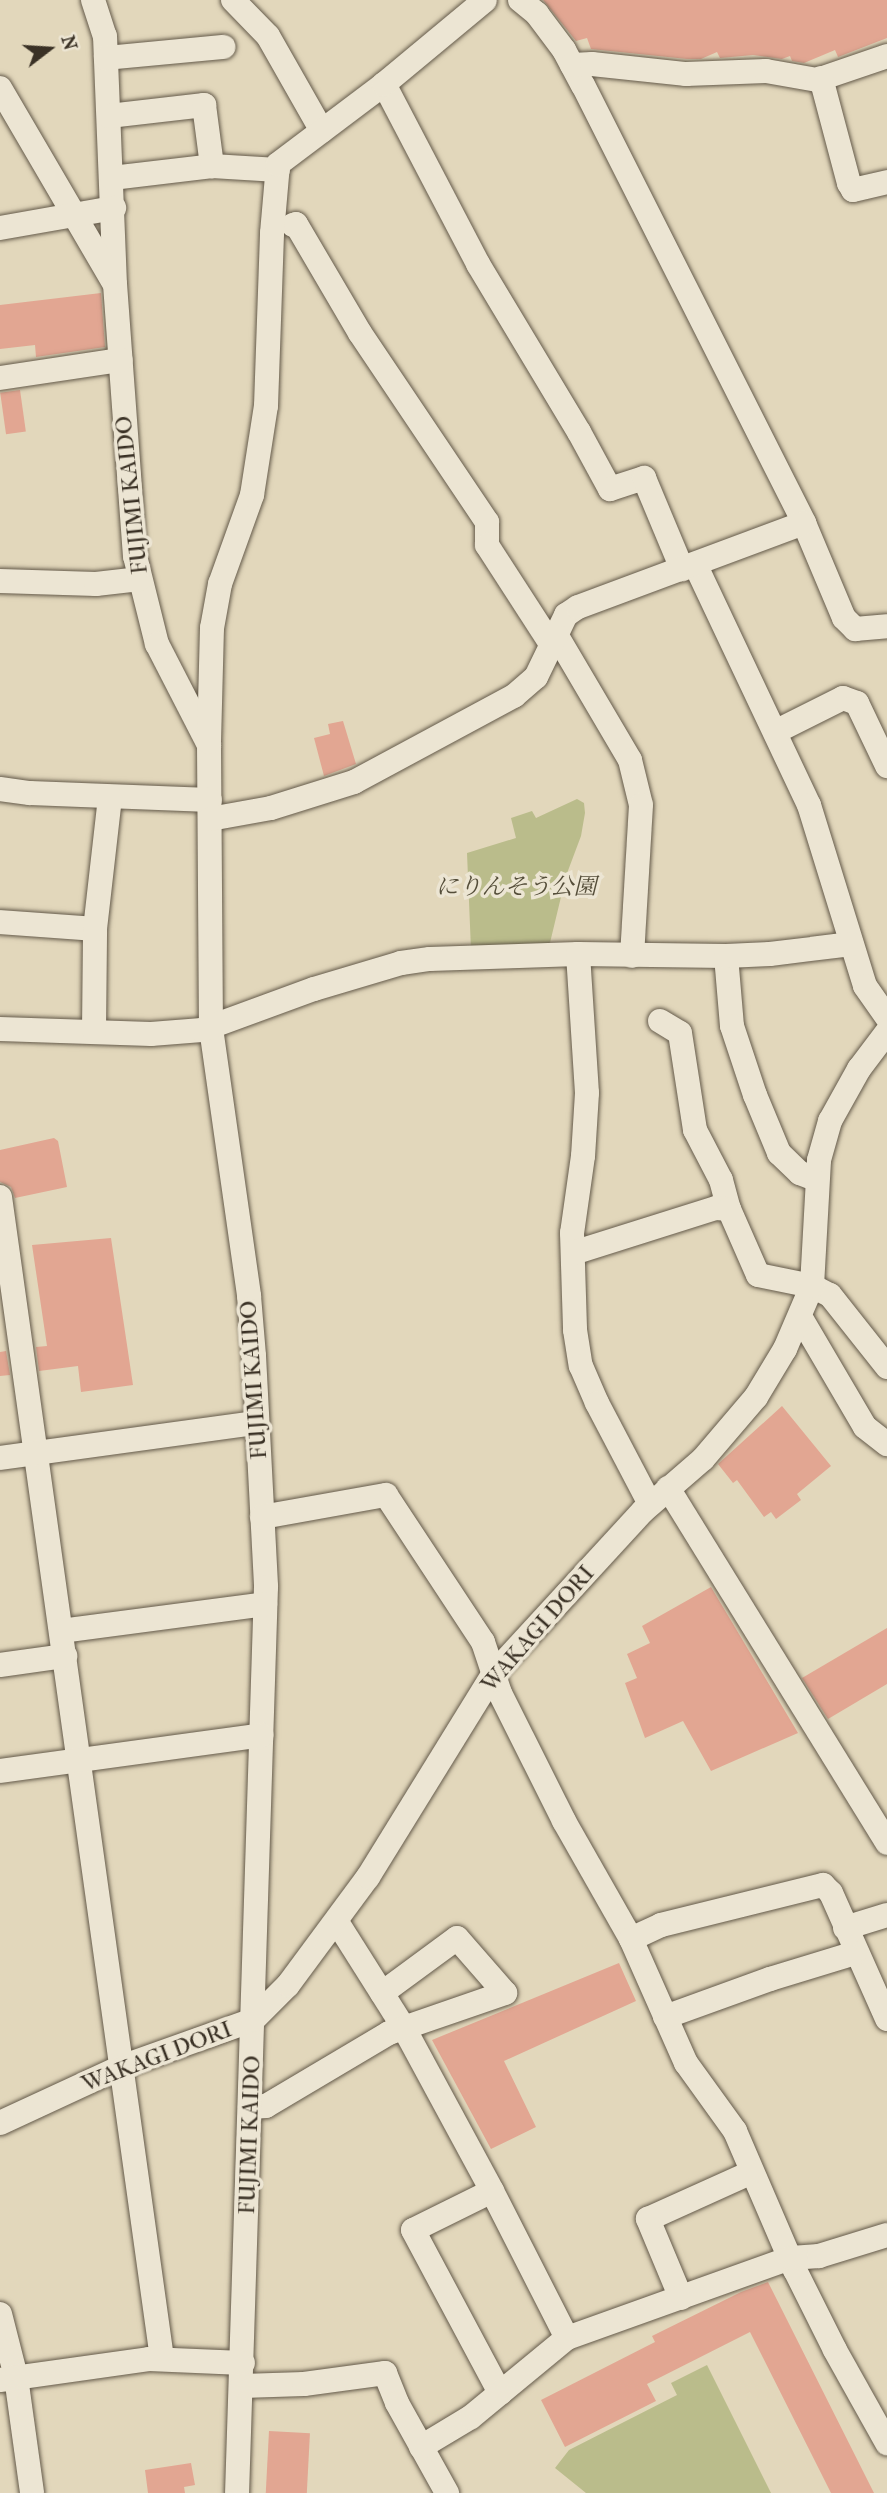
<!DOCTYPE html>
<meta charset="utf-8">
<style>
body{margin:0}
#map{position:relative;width:887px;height:2493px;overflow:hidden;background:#e2d7bb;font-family:"IM FELL French Canon","Noto Serif JP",serif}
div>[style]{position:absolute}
.green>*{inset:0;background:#babc8b}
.building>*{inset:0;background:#e2a692;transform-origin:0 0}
.roads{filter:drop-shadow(0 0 2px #645a4a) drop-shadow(0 0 2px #645a4a)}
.minor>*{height:24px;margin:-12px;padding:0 12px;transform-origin:12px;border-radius:12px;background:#ece5d3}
span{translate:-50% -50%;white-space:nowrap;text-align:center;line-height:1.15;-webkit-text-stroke:7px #ece5d3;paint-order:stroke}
.street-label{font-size:23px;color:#3a3125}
.park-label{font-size:23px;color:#544d39;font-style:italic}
.north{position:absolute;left:14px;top:14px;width:70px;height:70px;-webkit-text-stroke:5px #ece5d3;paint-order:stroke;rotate:73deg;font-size:19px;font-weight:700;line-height:28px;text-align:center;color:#3a3125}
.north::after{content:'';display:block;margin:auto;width:24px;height:32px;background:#3a3125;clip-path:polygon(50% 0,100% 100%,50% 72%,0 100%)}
</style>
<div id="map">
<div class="green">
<div style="clip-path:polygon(577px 799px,584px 803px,585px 813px,581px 836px,566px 876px,549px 947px,471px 950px,467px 853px,516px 838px,511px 818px,532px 811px,536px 818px)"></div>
<div style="clip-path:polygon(707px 2365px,771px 2493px,586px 2493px,555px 2468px,569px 2450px,677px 2395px,671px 2383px)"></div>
</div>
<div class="building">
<div style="clip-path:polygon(543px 0,887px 0,887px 38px,838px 57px,835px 50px,804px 63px,792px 61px,790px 56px,782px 59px,753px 55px,720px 58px,717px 52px,701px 59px,687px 59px,591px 49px,587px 38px,576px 41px)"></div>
<div style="clip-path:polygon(101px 293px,105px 347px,36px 357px,35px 345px,0 349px,0 305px)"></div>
<div style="left:20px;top:390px;width:42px;height:20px;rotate:82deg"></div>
<div style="clip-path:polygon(343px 721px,356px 764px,324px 776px,314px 738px,330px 734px,328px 724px)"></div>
<div style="clip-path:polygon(54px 1138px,58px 1141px,67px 1187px,15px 1198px,11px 1187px,0 1182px,0 1150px)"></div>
<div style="clip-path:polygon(111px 1238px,133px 1385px,81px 1392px,78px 1366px,39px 1371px,36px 1347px,47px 1346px,32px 1245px)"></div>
<div style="clip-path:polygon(6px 1351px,10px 1375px,0 1376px,0 1352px)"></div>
<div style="clip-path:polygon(782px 1406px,831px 1466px,797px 1494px,801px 1500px,776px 1519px,771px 1512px,764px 1517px,737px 1480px,733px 1483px,718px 1464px)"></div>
<div style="clip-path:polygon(711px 1587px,798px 1733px,711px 1771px,683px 1721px,645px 1738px,625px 1683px,637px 1678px,627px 1654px,650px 1643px,642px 1626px)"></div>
<div style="clip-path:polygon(887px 1628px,887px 1684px,828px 1719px,802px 1678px)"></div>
<div style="clip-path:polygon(619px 1963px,636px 2001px,504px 2061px,536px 2127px,491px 2149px,432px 2040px)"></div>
<div style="clip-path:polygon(768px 2282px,874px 2493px,831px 2493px,750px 2332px,647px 2384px,656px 2401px,565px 2447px,541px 2400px,655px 2342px,652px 2336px,741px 2292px)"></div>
<div style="left:269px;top:2431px;width:41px;height:62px;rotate:3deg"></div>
<div style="clip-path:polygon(191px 2463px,195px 2485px,184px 2487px,185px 2493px,148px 2493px,145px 2470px)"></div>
</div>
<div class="roads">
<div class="minor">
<div style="left:93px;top:0;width:38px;rotate:72deg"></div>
<div style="left:105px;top:36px;width:248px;rotate:87.7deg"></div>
<div style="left:115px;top:284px;width:273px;rotate:85.8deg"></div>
<div style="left:135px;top:556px;width:91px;rotate:76deg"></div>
<div style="left:157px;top:644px;width:114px;rotate:62.8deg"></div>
<div style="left:209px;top:745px;width:283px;rotate:89.6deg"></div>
<div style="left:211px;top:1028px;width:271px;rotate:81.9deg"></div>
<div style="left:249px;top:1296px;width:60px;rotate:85.2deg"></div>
<div style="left:254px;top:1356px;width:231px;rotate:87deg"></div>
<div style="left:266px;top:1587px;width:906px;rotate:91.83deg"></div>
<div style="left:233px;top:0;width:50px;rotate:45.8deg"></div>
<div style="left:268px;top:36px;width:109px;rotate:60.4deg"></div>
<div style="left:520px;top:0;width:22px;rotate:39deg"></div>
<div style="left:537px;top:14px;width:45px;rotate:53.1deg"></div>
<div style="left:564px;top:50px;width:40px;rotate:62deg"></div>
<div style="left:583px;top:85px;width:491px;rotate:63.2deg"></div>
<div style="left:804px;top:523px;width:103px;rotate:67.2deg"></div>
<div style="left:844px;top:618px;width:16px;rotate:45deg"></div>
<div style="left:855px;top:629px;width:32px;rotate:-5deg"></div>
<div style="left:106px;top:58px;width:118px;rotate:-5.4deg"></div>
<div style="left:572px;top:65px;width:20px;rotate:-3deg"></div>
<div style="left:592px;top:64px;width:95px;rotate:6.1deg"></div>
<div style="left:686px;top:74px;width:80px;rotate:-2.1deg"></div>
<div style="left:766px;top:71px;width:52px;rotate:10deg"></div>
<div style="left:817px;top:80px;width:74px;rotate:-18.9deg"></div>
<div style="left:821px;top:78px;width:109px;rotate:75.1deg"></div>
<div style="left:849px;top:183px;width:8px;rotate:60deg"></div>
<div style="left:853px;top:190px;width:35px;rotate:-13deg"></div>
<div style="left:384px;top:84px;width:203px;rotate:62.4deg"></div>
<div style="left:478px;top:264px;width:196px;rotate:59deg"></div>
<div style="left:579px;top:432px;width:65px;rotate:61.5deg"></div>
<div style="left:610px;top:489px;width:36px;rotate:-18deg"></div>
<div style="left:644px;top:478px;width:99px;rotate:67.3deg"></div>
<div style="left:0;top:88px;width:224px;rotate:59.7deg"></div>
<div style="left:109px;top:116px;width:96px;rotate:-6.6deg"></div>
<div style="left:204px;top:105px;width:62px;rotate:82.5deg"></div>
<div style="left:112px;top:178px;width:101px;rotate:-6.8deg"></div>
<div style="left:212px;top:166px;width:66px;rotate:3.5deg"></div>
<div style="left:293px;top:225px;width:3px;rotate:-18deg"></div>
<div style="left:296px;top:224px;width:126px;rotate:59.6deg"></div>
<div style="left:360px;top:333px;width:228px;rotate:56.1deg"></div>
<div style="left:487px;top:522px;width:23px;rotate:90deg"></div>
<div style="left:487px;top:545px;width:121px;rotate:57.1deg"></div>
<div style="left:0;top:228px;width:116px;rotate:-10deg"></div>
<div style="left:0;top:378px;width:122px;rotate:-8.5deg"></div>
<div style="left:695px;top:564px;width:267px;rotate:64.7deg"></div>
<div style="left:809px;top:805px;width:189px;rotate:72.8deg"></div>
<div style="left:865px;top:986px;width:38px;rotate:55deg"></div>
<div style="left:0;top:581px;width:96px;rotate:1.8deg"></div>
<div style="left:96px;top:584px;width:44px;rotate:-6.5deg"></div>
<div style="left:557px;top:636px;width:144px;rotate:59.5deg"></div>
<div style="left:630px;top:760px;width:46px;rotate:76.3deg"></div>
<div style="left:641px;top:805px;width:151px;rotate:93.4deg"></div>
<div style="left:775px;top:732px;width:76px;rotate:-26.6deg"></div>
<div style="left:843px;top:698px;width:15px;rotate:20deg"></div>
<div style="left:857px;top:703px;width:70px;rotate:64.5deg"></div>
<div style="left:209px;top:742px;width:114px;rotate:-88.5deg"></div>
<div style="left:212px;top:628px;width:45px;rotate:-79.7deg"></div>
<div style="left:220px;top:584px;width:95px;rotate:-70.2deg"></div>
<div style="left:252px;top:495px;width:90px;rotate:-81.1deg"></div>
<div style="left:266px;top:406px;width:173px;rotate:-88deg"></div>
<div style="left:272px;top:233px;width:69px;rotate:-85deg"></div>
<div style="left:278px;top:164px;width:133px;rotate:-37deg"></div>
<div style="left:384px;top:84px;width:131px;rotate:-39.7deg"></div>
<div style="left:0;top:789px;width:30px;rotate:8deg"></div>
<div style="left:30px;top:793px;width:180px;rotate:2.2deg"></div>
<div style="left:210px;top:819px;width:62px;rotate:-10.2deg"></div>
<div style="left:271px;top:808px;width:87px;rotate:-17.4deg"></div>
<div style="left:354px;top:782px;width:182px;rotate:-28.3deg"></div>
<div style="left:514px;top:696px;width:29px;rotate:-41deg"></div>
<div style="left:536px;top:677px;width:69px;rotate:-64.2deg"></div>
<div style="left:566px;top:615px;width:14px;rotate:-34deg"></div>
<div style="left:578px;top:607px;width:241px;rotate:-20.4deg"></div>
<div style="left:0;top:922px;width:95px;rotate:4.2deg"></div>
<div style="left:578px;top:954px;width:139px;rotate:86.3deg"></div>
<div style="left:587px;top:1093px;width:63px;rotate:93.6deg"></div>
<div style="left:583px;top:1156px;width:78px;rotate:98.1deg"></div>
<div style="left:572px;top:1233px;width:97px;rotate:88.2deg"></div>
<div style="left:575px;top:1330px;width:36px;rotate:81deg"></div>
<div style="left:581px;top:1366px;width:40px;rotate:66.6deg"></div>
<div style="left:597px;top:1403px;width:114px;rotate:62.3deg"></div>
<div style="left:726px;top:956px;width:70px;rotate:85.1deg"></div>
<div style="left:732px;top:1026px;width:73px;rotate:71.6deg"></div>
<div style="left:755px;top:1095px;width:63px;rotate:67.5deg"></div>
<div style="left:779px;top:1153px;width:29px;rotate:44deg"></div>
<div style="left:800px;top:1173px;width:18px;rotate:22deg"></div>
<div style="left:660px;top:1021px;width:23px;rotate:31deg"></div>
<div style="left:680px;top:1033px;width:98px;rotate:81.2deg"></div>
<div style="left:695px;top:1130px;width:56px;rotate:62.5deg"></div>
<div style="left:721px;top:1180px;width:30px;rotate:75deg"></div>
<div style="left:0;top:1029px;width:151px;rotate:1.9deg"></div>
<div style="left:151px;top:1034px;width:51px;rotate:-4.5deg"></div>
<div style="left:202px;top:1030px;width:119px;rotate:-20.1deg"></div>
<div style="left:314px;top:989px;width:91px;rotate:-16.6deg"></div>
<div style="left:401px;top:963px;width:29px;rotate:-8deg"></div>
<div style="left:430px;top:959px;width:148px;rotate:-1.9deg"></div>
<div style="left:578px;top:954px;width:148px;rotate:0.8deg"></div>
<div style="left:726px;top:956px;width:44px;rotate:-2.6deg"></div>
<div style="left:770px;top:954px;width:82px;rotate:-7deg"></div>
<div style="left:94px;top:1031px;width:102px;rotate:-89.4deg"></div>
<div style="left:95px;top:929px;width:133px;rotate:-83.5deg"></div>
<div style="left:0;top:1197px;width:1173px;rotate:82.06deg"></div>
<div style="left:573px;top:1253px;width:150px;rotate:-17.5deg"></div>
<div style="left:716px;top:1208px;width:13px;rotate:4deg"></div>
<div style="left:729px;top:1209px;width:72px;rotate:66.3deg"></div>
<div style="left:758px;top:1275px;width:55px;rotate:11.5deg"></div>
<div style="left:812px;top:1286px;width:20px;rotate:27deg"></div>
<div style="left:830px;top:1295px;width:92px;rotate:51.6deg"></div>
<div style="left:801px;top:1318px;width:126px;rotate:59.6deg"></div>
<div style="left:865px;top:1427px;width:28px;rotate:38deg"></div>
<div style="left:0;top:1458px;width:259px;rotate:-7.8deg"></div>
<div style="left:668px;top:1488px;width:417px;rotate:58.3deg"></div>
<div style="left:262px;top:1517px;width:126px;rotate:-10.1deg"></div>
<div style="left:386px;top:1495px;width:176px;rotate:56.6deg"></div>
<div style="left:483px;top:1642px;width:54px;rotate:71.6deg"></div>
<div style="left:500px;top:1693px;width:143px;rotate:63.4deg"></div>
<div style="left:564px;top:1821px;width:136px;rotate:60.4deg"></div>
<div style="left:631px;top:1939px;width:136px;rotate:66.1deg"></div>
<div style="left:686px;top:2063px;width:84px;rotate:54.2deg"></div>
<div style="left:735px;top:2131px;width:151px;rotate:66.7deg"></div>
<div style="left:795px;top:2270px;width:89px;rotate:63.4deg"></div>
<div style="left:835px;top:2350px;width:107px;rotate:60.8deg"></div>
<div style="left:61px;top:1631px;width:206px;rotate:-7.5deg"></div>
<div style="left:0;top:1665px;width:66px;rotate:-7.9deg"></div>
<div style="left:0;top:1771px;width:264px;rotate:-7.8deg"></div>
<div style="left:337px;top:1922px;width:125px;rotate:57.7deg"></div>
<div style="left:404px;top:2028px;width:185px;rotate:61.6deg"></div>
<div style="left:492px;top:2191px;width:165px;rotate:63deg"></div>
<div style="left:845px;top:1928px;width:44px;rotate:-17.2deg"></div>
<div style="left:631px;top:1939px;width:33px;rotate:-25deg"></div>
<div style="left:661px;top:1925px;width:167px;rotate:-13.9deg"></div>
<div style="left:823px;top:1885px;width:11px;rotate:45deg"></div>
<div style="left:831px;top:1893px;width:138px;rotate:66deg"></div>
<div style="left:665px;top:2017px;width:112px;rotate:-19.9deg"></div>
<div style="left:770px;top:1979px;width:89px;rotate:-17deg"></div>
<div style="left:251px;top:2107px;width:15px;rotate:-4deg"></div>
<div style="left:266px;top:2106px;width:143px;rotate:-30.7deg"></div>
<div style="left:389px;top:2033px;width:123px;rotate:-19deg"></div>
<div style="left:505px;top:1993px;width:73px;rotate:-131.1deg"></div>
<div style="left:457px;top:1938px;width:93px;rotate:143.7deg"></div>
<div style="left:0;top:2123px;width:133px;rotate:-24.8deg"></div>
<div style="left:121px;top:2067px;width:140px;rotate:-19.6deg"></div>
<div style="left:253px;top:2020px;width:49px;rotate:-45deg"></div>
<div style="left:288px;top:1985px;width:134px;rotate:-53.5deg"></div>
<div style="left:368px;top:1877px;width:240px;rotate:-58.3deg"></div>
<div style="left:494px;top:1673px;width:220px;rotate:-47.4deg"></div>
<div style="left:643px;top:1511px;width:79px;rotate:-40.9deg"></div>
<div style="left:703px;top:1459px;width:82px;rotate:-49.5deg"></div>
<div style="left:756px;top:1397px;width:56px;rotate:-58.9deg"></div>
<div style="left:785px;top:1349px;width:69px;rotate:-66.8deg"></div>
<div style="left:812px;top:1286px;width:126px;rotate:-86.8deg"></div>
<div style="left:819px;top:1160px;width:41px;rotate:-74.2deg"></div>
<div style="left:830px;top:1121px;width:60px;rotate:-60.9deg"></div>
<div style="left:859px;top:1069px;width:46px;rotate:-52.9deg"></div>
<div style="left:492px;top:2191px;width:88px;rotate:153.7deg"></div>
<div style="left:413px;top:2230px;width:185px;rotate:61.9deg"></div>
<div style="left:681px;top:2298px;width:86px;rotate:-112.7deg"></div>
<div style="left:648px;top:2219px;width:114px;rotate:-24.3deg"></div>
<div style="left:0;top:2314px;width:65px;rotate:75.7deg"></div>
<div style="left:16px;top:2377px;width:117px;rotate:82.1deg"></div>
<div style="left:0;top:2380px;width:150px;rotate:-8deg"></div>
<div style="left:149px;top:2359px;width:94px;rotate:2.4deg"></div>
<div style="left:242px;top:2386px;width:62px;rotate:-1.8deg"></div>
<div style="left:304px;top:2384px;width:82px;rotate:-7.7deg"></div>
<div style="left:385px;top:2373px;width:32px;rotate:68deg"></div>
<div style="left:397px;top:2403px;width:103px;rotate:60.9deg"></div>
<div style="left:421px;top:2447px;width:58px;rotate:-31deg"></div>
<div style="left:471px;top:2417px;width:124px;rotate:-39.5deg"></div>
<div style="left:567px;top:2338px;width:238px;rotate:-19.7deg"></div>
<div style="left:791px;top:2258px;width:28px;rotate:-4deg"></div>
<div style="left:819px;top:2256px;width:71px;rotate:-17.2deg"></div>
</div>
</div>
<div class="street-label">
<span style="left:132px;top:495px;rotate:-96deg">FUJIMI KAIDO</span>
<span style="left:254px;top:1380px;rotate:-94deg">FUJIMI KAIDO</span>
<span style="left:538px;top:1629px;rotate:-49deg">WAKAGI DORI</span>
<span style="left:157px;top:2057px;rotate:-21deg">WAKAGI DORI</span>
<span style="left:250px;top:2135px;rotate:-88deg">FUJIMI KAIDO</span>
</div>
<div class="park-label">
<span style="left:516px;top:887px">にりんそう公園</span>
</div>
<div class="north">N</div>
</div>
